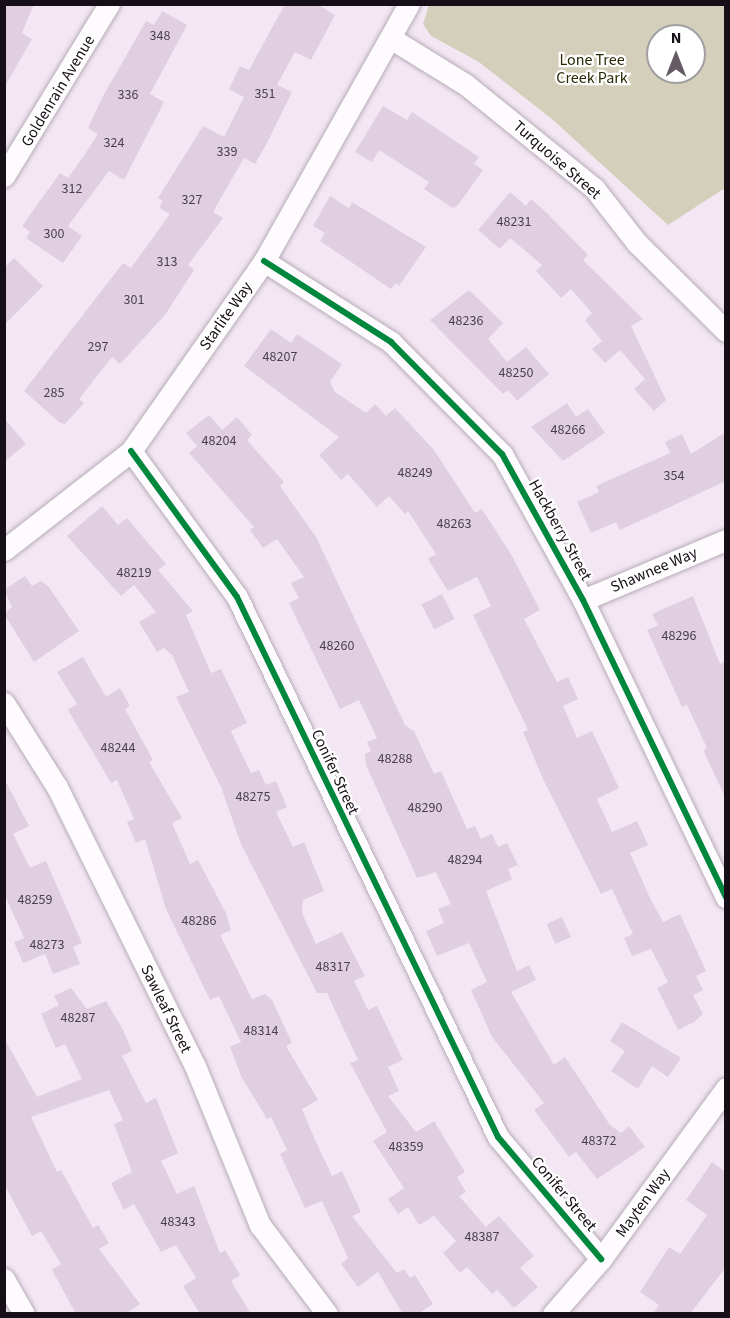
<!DOCTYPE html>
<style>
body{margin:0}
#map{position:relative;width:730px;height:1318px;overflow:hidden;background:#f4e7f4;font-family:"Source Sans 3",sans-serif}
div>[style]{position:absolute}
.green>*{inset:0;background:#d4cfba}
.building>*{inset:0;background:#e0cfe1;transform-origin:0 0}
.roads{filter:drop-shadow(0 0 2px #b6acb7) drop-shadow(0 0 2px #b6acb7)}
.street>*{height:21px;margin:-10.5px;padding:0 10.5px;transform-origin:10.5px;border-radius:10.5px;background:#fdfbfd}
.cycleway>*{height:6px;margin:-3px;padding:0 3px;transform-origin:3px;border-radius:3px;background:#00873e}
span{translate:-50% -50%;white-space:nowrap;text-align:center;line-height:1.15;-webkit-text-stroke:4.5px #fff;paint-order:stroke}
.number-label{font-size:14px;color:#4b414c}
.number-label span{-webkit-text-stroke-width:0}
.park-label{font-size:16px;color:#2a2b06}
.street-label{font-size:16px;color:#170f17}
.frame{position:absolute;inset:0;border:6px solid #170f17;pointer-events:none}
.north{position:absolute;left:646px;top:24px;width:60px;height:60px;box-sizing:border-box;background:#fff;border:2px solid #a29fa2;border-radius:50%;rotate:0deg;font-size:16px;font-weight:700;line-height:24px;text-align:center;color:#170f17}
.north::after{content:'';display:block;margin:auto;width:21px;height:27px;background:#645b64;clip-path:polygon(50% 0,100% 100%,50% 72%,0 100%)}
</style>
<div id="map">
<div class="green">
<div style="clip-path:polygon(evenodd,429px 5px,725px 5px,725px 188px,668px 225px,552px 119px,479px 62px,431px 36px,423px 24px,429px 5px,658px 36px,694px 36px,694px 72px,658px 72px,658px 36px)"></div>
</div>
<div class="building">
<div style="clip-path:polygon(4px 4px,34px 4px,22px 33px,32px 39px,4px 88px)"></div>
<div style="clip-path:polygon(285px 4px,317px 4px,335px 15px,311px 60px,295px 52px,277px 85px,292px 92px,267px 143px,255px 164px,244px 158px,213px 212px,223px 218px,188px 265px,194px 270px,165px 315px,120px 364px,112px 357px,79px 399px,84px 403px,65px 424px,60px 423px,24px 391px,123px 263px,131px 268px,170px 214px,159px 208px,163px 201px,158px 198px,203px 126px,224px 137px,244px 97px,229px 89px,240px 66px,249px 70px)"></div>
<div style="clip-path:polygon(162px 11px,187px 25px,150px 94px,164px 102px,124px 180px,109px 171px,68px 226px,82px 236px,63px 263px,26px 238px,30px 232px,22px 226px,60px 173px,68px 178px,83px 157px,98px 134px,88px 128px,103px 96px,146px 21px,154px 25px)"></div>
<div style="clip-path:polygon(383px 106px,407px 120px,412px 112px,479px 157px,474px 164px,483px 170px,458px 205px,453px 208px,424px 189px,429px 182px,379px 150px,372px 162px,355px 152px)"></div>
<div style="clip-path:polygon(510px 192px,526px 206px,531px 199px,547px 213px,588px 255px,583px 260px,643px 319px,631px 326px,666px 400px,654px 411px,634px 389px,645px 379px,620px 350px,605px 363px,592px 349px,602px 341px,585px 320px,592px 313px,571px 289px,561px 298px,536px 271px,542px 265px,510px 238px,500px 249px,478px 230px)"></div>
<div style="clip-path:polygon(330px 196px,349px 208px,352px 202px,426px 247px,399px 286px,396px 283px,391px 289px,320px 241px,325px 233px,313px 226px)"></div>
<div style="clip-path:polygon(14px 258px,43px 286px,4px 325px,4px 268px)"></div>
<div style="clip-path:polygon(469px 290px,503px 323px,488px 339px,507px 362px,526px 347px,549px 374px,517px 401px,508px 390px,503px 394px,430px 320px)"></div>
<div style="clip-path:polygon(271px 329px,291px 343px,297px 334px,342px 364px,330px 382px,335px 392px,366px 413px,375px 404px,386px 416px,395px 408px,434px 450px,475px 513px,482px 509px,512px 556px,540px 610px,524px 619px,557px 682px,568px 677px,578px 699px,563px 706px,577px 738px,592px 731px,619px 788px,597px 799px,612px 832px,637px 821px,648px 845px,630px 853px,650px 898px,663px 922px,680px 914px,706px 971px,696px 976px,703px 990px,693px 995px,703px 1014px,694px 1022px,678px 1030px,657px 988px,668px 982px,651px 949px,632px 956px,624px 938px,633px 934px,612px 889px,601px 894px,543px 779px,523px 732px,528px 730px,473px 615px,491px 606px,477px 577px,448px 591px,428px 559px,436px 554px,408px 511px,405px 514px,389px 496px,377px 507px,348px 474px,341px 480px,319px 455px,339px 437px,244px 366px)"></div>
<div style="clip-path:polygon(567px 403px,576px 417px,588px 409px,605px 433px,563px 461px,531px 427px)"></div>
<div style="clip-path:polygon(209px 415px,222px 430px,237px 417px,252px 435px,247px 440px,284px 482px,280px 486px,316px 537px,405px 725px,414px 731px,434px 774px,441px 771px,467px 829px,475px 826px,481px 839px,492px 834px,498px 847px,507px 843px,518px 865px,508px 869px,512px 879px,486px 891px,517px 971px,529px 965px,536px 980px,511px 992px,554px 1065px,565px 1057px,610px 1125px,621px 1133px,629px 1126px,645px 1147px,597px 1179px,576px 1152px,569px 1157px,534px 1110px,544px 1103px,492px 1037px,471px 990px,487px 982px,469px 943px,437px 956px,426px 931px,444px 923px,438px 909px,451px 904px,436px 872px,417px 878px,366px 765px,365px 754px,371px 751px,367px 742px,377px 738px,359px 700px,340px 709px,289px 603px,299px 598px,291px 583px,304px 577px,277px 539px,263px 548px,250px 530px,254px 527px,189px 453px,197px 446px,186px 433px)"></div>
<div style="clip-path:polygon(4px 418px,26px 444px,4px 462px)"></div>
<div style="clip-path:polygon(726px 432px,726px 481px,620px 530px,616px 522px,591px 533px,577px 502px,599px 492px,596px 486px,670px 453px,665px 442px,682px 434px,691px 454px)"></div>
<div style="clip-path:polygon(102px 506px,118px 525px,127px 518px,166px 564px,158px 570px,193px 611px,186px 615px,211px 673px,221px 669px,247px 723px,231px 731px,251px 773px,259px 770px,266px 785px,276px 781px,287px 807px,276px 812px,293px 847px,304px 842px,324px 891px,303px 900px,302px 913px,316px 944px,342px 932px,365px 976px,354px 981px,368px 1010px,377px 1006px,403px 1060px,388px 1067px,399px 1091px,388px 1096px,416px 1132px,434px 1121px,465px 1172px,457px 1177px,466px 1192px,459px 1196px,486px 1227px,499px 1216px,534px 1256px,520px 1268px,538px 1287px,514px 1308px,497px 1290px,492px 1294px,467px 1267px,460px 1273px,443px 1253px,456px 1241px,434px 1216px,419px 1225px,408px 1207px,398px 1214px,388px 1199px,404px 1188px,373px 1141px,387px 1132px,350px 1063px,358px 1060px,327px 993px,317px 993px,241px 844px,221px 787px,176px 697px,189px 692px,172px 655px,164px 648px,157px 652px,139px 622px,156px 612px,134px 585px,121px 596px,67px 536px)"></div>
<div style="clip-path:polygon(25px 576px,32px 586px,41px 581px,48px 586px,79px 631px,34px 662px,4px 614px,12px 607px,4px 590px)"></div>
<div style="left:442px;top:594px;width:28px;height:23px;rotate:63deg"></div>
<div style="clip-path:polygon(693px 596px,720px 664px,726px 661px,726px 799px,703px 750px,707px 748px,687px 705px,682px 707px,647px 630px,658px 625px,652px 614px)"></div>
<div style="clip-path:polygon(83px 657px,106px 697px,120px 688px,130px 706px,125px 709px,153px 760px,149px 762px,182px 818px,172px 823px,190px 864px,198px 860px,226px 913px,231px 930px,220px 935px,252px 999px,265px 994px,272px 1000px,292px 1043px,286px 1046px,318px 1100px,302px 1109px,316px 1142px,332px 1176px,342px 1171px,361px 1212px,352px 1216px,397px 1273px,404px 1269px,410px 1278px,415px 1275px,433px 1304px,418px 1314px,403px 1314px,378px 1272px,358px 1287px,341px 1264px,348px 1258px,322px 1201px,305px 1208px,280px 1154px,287px 1150px,271px 1117px,267px 1119px,241px 1076px,230px 1047px,241px 1042px,219px 996px,210px 1000px,166px 909px,145px 839px,136px 843px,127px 822px,134px 819px,117px 780px,111px 783px,68px 710px,77px 704px,57px 672px)"></div>
<div style="clip-path:polygon(4px 778px,29px 826px,13px 834px,30px 868px,46px 861px,82px 943px,73px 947px,80px 964px,53px 974px,45px 954px,23px 963px,14px 942px,24px 938px,4px 893px)"></div>
<div style="left:562px;top:917px;width:22px;height:17px;rotate:66deg"></div>
<div style="clip-path:polygon(71px 988px,87px 1009px,106px 1001px,123px 1030px,132px 1051px,122px 1056px,146px 1103px,156px 1098px,178px 1153px,161px 1161px,177px 1194px,194px 1186px,220px 1253px,225px 1250px,240px 1275px,231px 1281px,251px 1314px,200px 1314px,183px 1286px,196px 1278px,176px 1245px,161px 1252px,134px 1204px,124px 1210px,111px 1183px,132px 1172px,114px 1124px,123px 1120px,109px 1090px,31px 1117px,57px 1172px,61px 1170px,93px 1228px,98px 1225px,109px 1243px,99px 1249px,140px 1304px,125px 1314px,76px 1314px,52px 1270px,61px 1264px,41px 1231px,32px 1236px,4px 1184px,4px 1038px,37px 1097px,82px 1079px,65px 1044px,56px 1048px,41px 1014px,59px 1005px,54px 996px)"></div>
<div style="clip-path:polygon(622px 1022px,681px 1058px,668px 1077px,652px 1066px,638px 1089px,611px 1071px,625px 1051px,610px 1041px)"></div>
<div style="clip-path:polygon(712px 1162px,726px 1172px,726px 1267px,690px 1314px,653px 1314px,659px 1305px,640px 1292px,669px 1247px,680px 1254px,707px 1215px,686px 1200px)"></div>
</div>
<div class="roads">
<div class="street">
<div style="left:392px;top:39px;width:86px;rotate:31.7deg"></div>
<div style="left:465px;top:84px;width:166px;rotate:38.9deg"></div>
<div style="left:594px;top:188px;width:70px;rotate:52deg"></div>
<div style="left:637px;top:243px;width:125px;rotate:44.7deg"></div>
<div style="left:4px;top:176px;width:202px;rotate:-58.6deg"></div>
<div style="left:264px;top:261px;width:151px;rotate:32.5deg"></div>
<div style="left:391px;top:342px;width:158px;rotate:45.3deg"></div>
<div style="left:502px;top:454px;width:167px;rotate:61deg"></div>
<div style="left:583px;top:600px;width:330px;rotate:64.3deg"></div>
<div style="left:131px;top:451px;width:180px;rotate:54deg"></div>
<div style="left:237px;top:597px;width:600px;rotate:64.2deg"></div>
<div style="left:498px;top:1137px;width:160px;rotate:49.8deg"></div>
<div style="left:4px;top:550px;width:161px;rotate:-37.9deg"></div>
<div style="left:131px;top:451px;width:232px;rotate:-55deg"></div>
<div style="left:264px;top:261px;width:295px;rotate:-60.6deg"></div>
<div style="left:583px;top:600px;width:155px;rotate:-22.8deg"></div>
<div style="left:4px;top:703px;width:99px;rotate:57.8deg"></div>
<div style="left:57px;top:787px;width:311px;rotate:63.7deg"></div>
<div style="left:195px;top:1066px;width:172px;rotate:67.8deg"></div>
<div style="left:260px;top:1225px;width:111px;rotate:53deg"></div>
<div style="left:4px;top:1279px;width:40px;rotate:60.3deg"></div>
<div style="left:553px;top:1314px;width:73px;rotate:-48.9deg"></div>
<div style="left:601px;top:1259px;width:212px;rotate:-53.8deg"></div>
</div>
</div>
<div class="cycleway">
<div style="left:264px;top:261px;width:151px;rotate:32.5deg"></div>
<div style="left:391px;top:342px;width:158px;rotate:45.3deg"></div>
<div style="left:502px;top:454px;width:167px;rotate:61deg"></div>
<div style="left:583px;top:600px;width:330px;rotate:64.3deg"></div>
<div style="left:131px;top:451px;width:180px;rotate:54deg"></div>
<div style="left:237px;top:597px;width:600px;rotate:64.2deg"></div>
<div style="left:498px;top:1137px;width:160px;rotate:49.8deg"></div>
</div>
<div class="number-label">
<span style="left:160px;top:36px">348</span>
<span style="left:265px;top:94px">351</span>
<span style="left:128px;top:95px">336</span>
<span style="left:114px;top:143px">324</span>
<span style="left:227px;top:152px">339</span>
<span style="left:72px;top:189px">312</span>
<span style="left:192px;top:200px">327</span>
<span style="left:514px;top:222px">48231</span>
<span style="left:54px;top:234px">300</span>
<span style="left:167px;top:262px">313</span>
<span style="left:134px;top:300px">301</span>
<span style="left:466px;top:321px">48236</span>
<span style="left:98px;top:347px">297</span>
<span style="left:280px;top:357px">48207</span>
<span style="left:516px;top:373px">48250</span>
<span style="left:54px;top:393px">285</span>
<span style="left:568px;top:430px">48266</span>
<span style="left:219px;top:441px">48204</span>
<span style="left:415px;top:473px">48249</span>
<span style="left:674px;top:476px">354</span>
<span style="left:454px;top:524px">48263</span>
<span style="left:134px;top:573px">48219</span>
<span style="left:679px;top:636px">48296</span>
<span style="left:337px;top:646px">48260</span>
<span style="left:118px;top:748px">48244</span>
<span style="left:395px;top:759px">48288</span>
<span style="left:253px;top:797px">48275</span>
<span style="left:425px;top:808px">48290</span>
<span style="left:465px;top:860px">48294</span>
<span style="left:35px;top:900px">48259</span>
<span style="left:199px;top:921px">48286</span>
<span style="left:47px;top:945px">48273</span>
<span style="left:333px;top:967px">48317</span>
<span style="left:78px;top:1018px">48287</span>
<span style="left:261px;top:1031px">48314</span>
<span style="left:599px;top:1141px">48372</span>
<span style="left:406px;top:1147px">48359</span>
<span style="left:178px;top:1222px">48343</span>
<span style="left:482px;top:1237px">48387</span>
</div>
<div class="park-label">
<span style="left:592px;top:69px">Lone Tree<br>Creek Park</span>
</div>
<div class="street-label">
<span style="left:58px;top:91px;rotate:-59deg">Goldenrain Avenue</span>
<span style="left:557px;top:160px;rotate:41deg">Turquoise Street</span>
<span style="left:226px;top:316px;rotate:-55deg">Starlite Way</span>
<span style="left:560px;top:530px;rotate:61deg">Hackberry Street</span>
<span style="left:654px;top:570px;rotate:-23deg">Shawnee Way</span>
<span style="left:335px;top:772px;rotate:65deg">Conifer Street</span>
<span style="left:166px;top:1009px;rotate:64deg">Sawleaf Street</span>
<span style="left:564px;top:1194px;rotate:50deg">Conifer Street</span>
<span style="left:643px;top:1203px;rotate:-54deg">Mayten Way</span>
</div>
<div class="frame"></div>
<div class="north">N</div>
</div>
